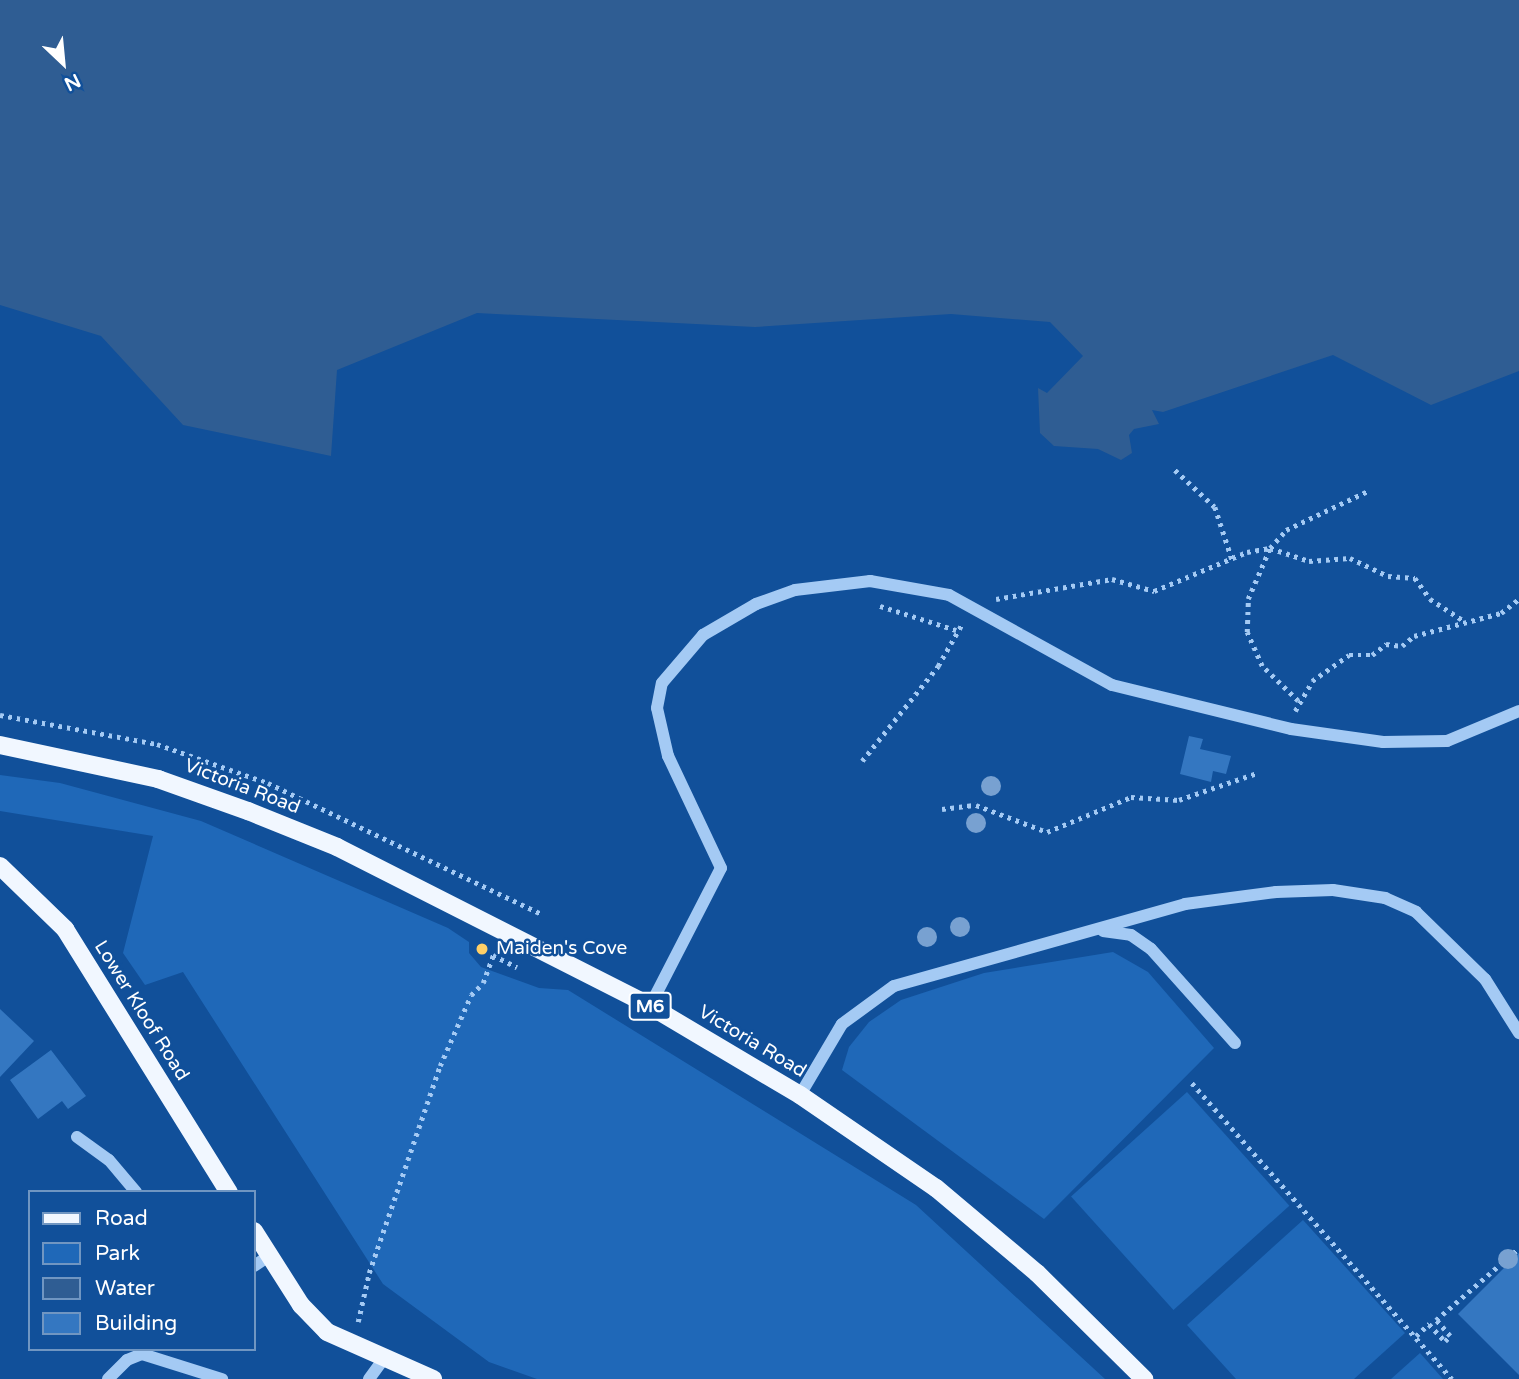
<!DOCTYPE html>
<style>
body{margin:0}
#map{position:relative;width:1519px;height:1379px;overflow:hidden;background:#11509a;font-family:"Varela Round",sans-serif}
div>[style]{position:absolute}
.green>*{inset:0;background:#1f68b8;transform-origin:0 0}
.water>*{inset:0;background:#2f5d93}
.building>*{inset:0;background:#3477c1}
.path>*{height:4.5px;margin-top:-2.25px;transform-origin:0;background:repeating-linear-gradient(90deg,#a4caf4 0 3.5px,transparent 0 8.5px)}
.minor>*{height:12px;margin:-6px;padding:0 6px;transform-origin:6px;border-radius:6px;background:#a4caf4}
.major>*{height:18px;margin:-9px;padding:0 9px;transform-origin:9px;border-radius:9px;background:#f1f7ff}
.trees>*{width:20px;height:20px;margin:-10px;border-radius:50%;background:#78a1d1}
.dots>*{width:19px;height:19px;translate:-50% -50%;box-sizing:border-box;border:4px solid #11509a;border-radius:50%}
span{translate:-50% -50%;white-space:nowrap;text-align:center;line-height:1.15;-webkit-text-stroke:5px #11509a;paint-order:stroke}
.shield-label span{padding:2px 5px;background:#11509a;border:2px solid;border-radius:5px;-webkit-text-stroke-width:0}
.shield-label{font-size:18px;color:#fff;font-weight:700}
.street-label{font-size:19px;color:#fff}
.poi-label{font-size:19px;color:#fff}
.left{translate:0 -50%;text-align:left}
.legend{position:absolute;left:28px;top:1190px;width:228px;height:161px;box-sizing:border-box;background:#11509a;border:2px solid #7096c2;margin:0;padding:9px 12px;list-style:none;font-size:21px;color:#fff}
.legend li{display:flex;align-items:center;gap:14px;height:35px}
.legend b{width:35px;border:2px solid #7096c2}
.north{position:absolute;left:28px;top:28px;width:70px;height:70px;-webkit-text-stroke:5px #11509a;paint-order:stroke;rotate:154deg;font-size:19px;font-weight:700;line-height:28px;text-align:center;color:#fff}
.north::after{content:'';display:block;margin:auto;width:24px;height:32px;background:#fff;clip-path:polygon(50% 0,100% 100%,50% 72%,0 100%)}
</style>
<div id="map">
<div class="green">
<div style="clip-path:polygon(0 775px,60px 783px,201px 821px,448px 928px,469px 942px,469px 953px,481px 967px,539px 988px,568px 990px,916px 1205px,1105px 1379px,537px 1379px,489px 1362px,383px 1284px,183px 972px,145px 985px,123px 953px,153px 836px,0 811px)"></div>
<div style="clip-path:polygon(1113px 952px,1148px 972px,1214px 1048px,1044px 1219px,842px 1070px,849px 1047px,869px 1022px,901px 1000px,984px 973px)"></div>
<div style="left:1187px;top:1092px;width:153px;height:156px;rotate:48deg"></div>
<div style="clip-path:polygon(1303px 1220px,1405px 1333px,1354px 1379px,1236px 1379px,1187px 1325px)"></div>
<div style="clip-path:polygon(1420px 1353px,1443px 1379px,1391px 1379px)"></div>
</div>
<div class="water">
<div style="clip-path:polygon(0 0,1519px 0,1519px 371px,1431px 405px,1333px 355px,1163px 412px,1152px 410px,1159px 424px,1134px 429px,1129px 435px,1132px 453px,1121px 460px,1098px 449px,1054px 446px,1040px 433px,1038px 388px,1047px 393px,1083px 356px,1050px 322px,951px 314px,755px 327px,477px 313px,337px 370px,331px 456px,183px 425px,101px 336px,0 305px)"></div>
</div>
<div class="building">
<div style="clip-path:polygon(1189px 736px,1203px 739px,1200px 749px,1231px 756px,1226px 774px,1213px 771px,1211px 782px,1180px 774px)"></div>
<div style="clip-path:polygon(0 1009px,34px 1041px,0 1077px)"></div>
<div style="clip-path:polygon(51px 1050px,86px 1096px,68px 1109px,62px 1101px,38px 1119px,10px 1080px)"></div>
<div style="clip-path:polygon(1519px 1253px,1519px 1375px,1458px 1314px)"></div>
</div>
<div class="path">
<div style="left:1175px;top:470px;width:54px;rotate:42.8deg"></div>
<div style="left:1215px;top:507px;width:55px;rotate:71.9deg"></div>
<div style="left:996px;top:599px;width:118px;rotate:-9.8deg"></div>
<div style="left:1112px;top:579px;width:44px;rotate:15.9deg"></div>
<div style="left:1154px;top:591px;width:101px;rotate:-22.8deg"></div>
<div style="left:1247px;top:552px;width:23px;rotate:-10deg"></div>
<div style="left:1270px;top:548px;width:41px;rotate:18.4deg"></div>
<div style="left:1309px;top:561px;width:41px;rotate:-4.2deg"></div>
<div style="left:1350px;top:558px;width:42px;rotate:25.3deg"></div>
<div style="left:1388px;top:576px;width:27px;rotate:4deg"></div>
<div style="left:1415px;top:578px;width:26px;rotate:54deg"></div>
<div style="left:1430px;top:599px;width:40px;rotate:32.9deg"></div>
<div style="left:880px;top:606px;width:80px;rotate:17.5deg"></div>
<div style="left:1298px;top:701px;width:50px;rotate:-135.8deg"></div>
<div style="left:1262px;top:666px;width:37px;rotate:-114deg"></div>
<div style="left:1247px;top:632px;width:33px;rotate:-88deg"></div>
<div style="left:1248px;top:599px;width:56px;rotate:-66.7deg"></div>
<div style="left:1270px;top:548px;width:24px;rotate:-48deg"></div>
<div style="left:1286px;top:530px;width:93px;rotate:-25.5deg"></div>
<div style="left:1295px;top:711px;width:34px;rotate:-60deg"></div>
<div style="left:1312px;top:681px;width:45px;rotate:-35.1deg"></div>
<div style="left:1349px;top:655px;width:23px"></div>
<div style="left:1372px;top:655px;width:18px;rotate:-38deg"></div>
<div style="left:1386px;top:644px;width:16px;rotate:7deg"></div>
<div style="left:1402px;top:646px;width:16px;rotate:-40deg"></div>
<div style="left:1414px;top:636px;width:90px;rotate:-14.8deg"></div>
<div style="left:1501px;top:613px;width:23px;rotate:-38deg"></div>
<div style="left:0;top:715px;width:160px;rotate:10.5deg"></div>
<div style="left:157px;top:744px;width:118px;rotate:19.4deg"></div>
<div style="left:268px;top:783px;width:304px;rotate:25.6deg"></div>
<div style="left:862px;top:761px;width:122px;rotate:-51.3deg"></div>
<div style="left:938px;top:666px;width:48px;rotate:-60.3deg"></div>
<div style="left:942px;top:809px;width:34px;rotate:-7deg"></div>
<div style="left:976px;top:805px;width:76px;rotate:20.8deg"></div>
<div style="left:1047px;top:832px;width:91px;rotate:-22.6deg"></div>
<div style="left:1131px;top:797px;width:48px;rotate:3.6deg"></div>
<div style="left:1179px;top:800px;width:83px;rotate:-19.1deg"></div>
<div style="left:1192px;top:1083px;width:394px;rotate:48.7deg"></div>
<div style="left:358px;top:1322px;width:50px;rotate:-77.3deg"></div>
<div style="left:369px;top:1273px;width:219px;rotate:-71.1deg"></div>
<div style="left:440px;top:1066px;width:77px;rotate:-66.4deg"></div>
<div style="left:471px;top:995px;width:17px;rotate:-45deg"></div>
<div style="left:483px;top:983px;width:30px;rotate:-70deg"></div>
<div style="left:493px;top:955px;width:27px;rotate:27deg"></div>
<div style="left:1416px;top:1336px;width:18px;rotate:-43deg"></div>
<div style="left:1429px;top:1324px;width:23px;rotate:47deg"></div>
<div style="left:1445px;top:1341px;width:7px;rotate:-45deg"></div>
<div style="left:1450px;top:1336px;width:21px;rotate:-131deg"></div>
<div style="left:1436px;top:1320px;width:110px;rotate:-40.9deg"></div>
</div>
<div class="minor">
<div style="left:1103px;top:931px;width:28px;rotate:8deg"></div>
<div style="left:1131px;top:935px;width:24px;rotate:35deg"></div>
<div style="left:1151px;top:949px;width:126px;rotate:48.2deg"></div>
<div style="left:650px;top:1006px;width:155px;rotate:-62.8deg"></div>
<div style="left:721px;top:868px;width:124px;rotate:-115.3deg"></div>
<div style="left:668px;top:756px;width:49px;rotate:-102.9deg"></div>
<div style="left:657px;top:708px;width:25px;rotate:-79deg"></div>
<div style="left:662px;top:683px;width:63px;rotate:-49.5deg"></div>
<div style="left:703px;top:635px;width:61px;rotate:-30.3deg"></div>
<div style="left:756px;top:604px;width:41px;rotate:-19.7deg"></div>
<div style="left:795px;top:590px;width:76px;rotate:-6.8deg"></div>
<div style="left:870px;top:581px;width:80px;rotate:10deg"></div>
<div style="left:949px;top:595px;width:186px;rotate:28.9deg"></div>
<div style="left:1112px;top:685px;width:184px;rotate:13.8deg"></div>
<div style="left:1291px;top:729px;width:93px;rotate:8deg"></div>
<div style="left:1383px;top:742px;width:64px;rotate:-0.9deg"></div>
<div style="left:1447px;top:741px;width:78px;rotate:-22.6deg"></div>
<div style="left:800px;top:1095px;width:82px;rotate:-59.4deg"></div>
<div style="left:842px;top:1024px;width:64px;rotate:-36.2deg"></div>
<div style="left:894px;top:986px;width:302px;rotate:-15.7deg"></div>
<div style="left:1185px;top:904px;width:92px;rotate:-7.5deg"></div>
<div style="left:1276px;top:892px;width:57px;rotate:-2deg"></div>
<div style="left:1333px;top:890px;width:53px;rotate:8.7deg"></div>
<div style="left:1385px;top:898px;width:34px;rotate:24deg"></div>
<div style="left:1416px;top:912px;width:96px;rotate:44.2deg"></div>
<div style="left:1485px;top:979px;width:64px;rotate:57.8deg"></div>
<div style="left:77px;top:1137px;width:39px;rotate:36deg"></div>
<div style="left:109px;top:1160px;width:42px;rotate:49.8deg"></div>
<div style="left:254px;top:1266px;width:18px;rotate:-34deg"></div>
<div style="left:108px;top:1379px;width:27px;rotate:-45deg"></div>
<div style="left:127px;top:1360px;width:16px;rotate:-22deg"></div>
<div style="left:142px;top:1354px;width:84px;rotate:17.4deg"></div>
<div style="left:369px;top:1379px;width:22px;rotate:-54deg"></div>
</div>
<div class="major">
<div style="left:0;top:745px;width:162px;rotate:12.1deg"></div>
<div style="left:158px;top:779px;width:96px;rotate:19.6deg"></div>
<div style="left:248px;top:811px;width:96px;rotate:22deg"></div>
<div style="left:337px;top:847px;width:351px;rotate:26.9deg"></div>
<div style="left:650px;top:1006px;width:174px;rotate:30.7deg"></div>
<div style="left:800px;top:1095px;width:165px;rotate:34.4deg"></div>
<div style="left:936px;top:1188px;width:132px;rotate:40.1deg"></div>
<div style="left:1037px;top:1273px;width:151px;rotate:44.7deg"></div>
<div style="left:0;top:866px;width:91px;rotate:44.1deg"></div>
<div style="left:65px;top:929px;width:310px;rotate:58.1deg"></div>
<div style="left:254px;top:1231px;width:88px;rotate:57.6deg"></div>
<div style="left:301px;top:1305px;width:37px;rotate:46deg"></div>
<div style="left:327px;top:1332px;width:116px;rotate:23.9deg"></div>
</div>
<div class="trees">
<div style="left:991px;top:786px"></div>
<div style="left:976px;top:823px"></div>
<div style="left:960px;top:927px"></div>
<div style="left:927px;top:937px"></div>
<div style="left:1508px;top:1259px"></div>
</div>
<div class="dots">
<div style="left:482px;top:949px;background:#ffcf67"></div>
</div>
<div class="shield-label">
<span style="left:650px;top:1006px">M6</span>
</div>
<div class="street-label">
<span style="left:242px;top:787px;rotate:21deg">Victoria Road</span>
<span style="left:141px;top:1011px;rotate:58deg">Lower Kloof Road</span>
<span style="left:752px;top:1042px;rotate:31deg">Victoria Road</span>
</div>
<div class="poi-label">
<span class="left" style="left:496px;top:949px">Maiden's Cove</span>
</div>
<ul class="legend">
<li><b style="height:9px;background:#f1f7ff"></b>Road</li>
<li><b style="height:19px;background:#1f68b8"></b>Park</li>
<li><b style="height:19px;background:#2f5d93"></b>Water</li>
<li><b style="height:19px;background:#3477c1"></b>Building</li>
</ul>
<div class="north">N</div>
</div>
